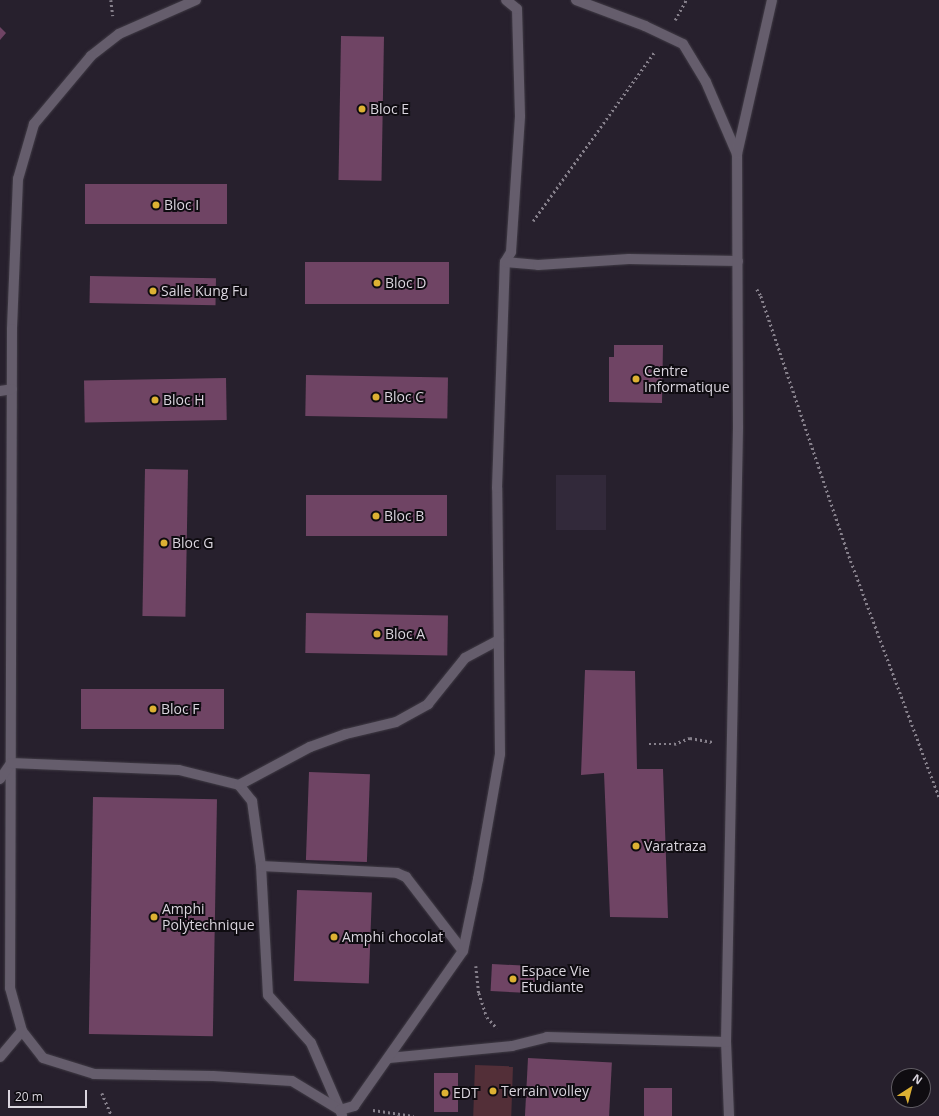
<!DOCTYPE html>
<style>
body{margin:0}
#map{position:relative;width:939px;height:1116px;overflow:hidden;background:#27202d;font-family:"Open Sans",sans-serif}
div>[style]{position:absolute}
.built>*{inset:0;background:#32293a;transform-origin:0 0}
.green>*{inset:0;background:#532f38;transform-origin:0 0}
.building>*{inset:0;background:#6f4464;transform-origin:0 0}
.path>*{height:2.5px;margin-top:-1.25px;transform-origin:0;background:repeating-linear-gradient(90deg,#86808b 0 2px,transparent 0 5px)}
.roads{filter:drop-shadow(0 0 1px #403b45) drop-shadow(0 0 1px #403b45)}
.lane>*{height:10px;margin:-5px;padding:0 5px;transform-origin:5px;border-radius:5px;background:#655d6c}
.street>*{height:10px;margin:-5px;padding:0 5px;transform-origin:5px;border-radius:5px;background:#655d6c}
.dots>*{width:11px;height:11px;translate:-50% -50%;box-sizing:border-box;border:2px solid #0f0c11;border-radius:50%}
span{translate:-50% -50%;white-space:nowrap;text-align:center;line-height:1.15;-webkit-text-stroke:4px #0f0c11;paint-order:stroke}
.poi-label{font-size:14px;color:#dad5de}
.left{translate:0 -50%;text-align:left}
.north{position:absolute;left:891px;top:1068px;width:40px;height:40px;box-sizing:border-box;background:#0f0c11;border:1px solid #605c63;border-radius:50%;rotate:36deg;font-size:11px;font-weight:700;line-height:16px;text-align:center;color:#dad5de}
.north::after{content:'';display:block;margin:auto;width:14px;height:18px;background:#ddb133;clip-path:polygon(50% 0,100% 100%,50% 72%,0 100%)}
.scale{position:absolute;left:8px;top:1090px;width:79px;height:18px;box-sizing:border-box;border:2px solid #dad5de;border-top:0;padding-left:5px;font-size:12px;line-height:14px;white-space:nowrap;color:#dad5de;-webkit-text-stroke:3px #0f0c11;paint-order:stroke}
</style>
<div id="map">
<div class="built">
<div style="left:556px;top:475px;width:50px;height:55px"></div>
</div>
<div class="green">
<div style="left:475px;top:1065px;width:38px;height:51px;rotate:2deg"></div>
</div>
<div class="building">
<div style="clip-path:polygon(0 27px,6px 33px,0 40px)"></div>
<div style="left:341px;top:36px;width:43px;height:144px;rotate:1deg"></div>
<div style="left:85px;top:184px;width:142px;height:40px"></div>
<div style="left:305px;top:262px;width:144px;height:42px"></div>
<div style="left:90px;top:276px;width:126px;height:27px;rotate:1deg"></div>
<div style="clip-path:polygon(614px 345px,663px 345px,662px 403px,609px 402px,609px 357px,614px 357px)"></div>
<div style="left:306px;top:375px;width:142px;height:41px;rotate:1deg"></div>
<div style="left:226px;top:378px;width:42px;height:142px;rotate:89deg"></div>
<div style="left:145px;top:469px;width:43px;height:147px;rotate:1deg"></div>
<div style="left:306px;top:495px;width:141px;height:41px"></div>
<div style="left:306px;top:613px;width:142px;height:40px;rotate:1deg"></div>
<div style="clip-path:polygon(585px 670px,635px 671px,637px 769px,663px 769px,668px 918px,610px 917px,604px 773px,581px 775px)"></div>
<div style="left:81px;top:689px;width:143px;height:40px"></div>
<div style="left:309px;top:772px;width:61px;height:88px;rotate:2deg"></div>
<div style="left:93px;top:797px;width:124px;height:237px;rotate:1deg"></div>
<div style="left:297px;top:890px;width:75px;height:91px;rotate:2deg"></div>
<div style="left:492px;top:964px;width:44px;height:27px;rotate:3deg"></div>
<div style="left:528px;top:1058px;width:84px;height:58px;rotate:3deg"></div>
<div style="left:434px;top:1073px;width:24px;height:39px"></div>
<div style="left:644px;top:1088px;width:28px;height:28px"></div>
</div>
<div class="path">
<div style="left:111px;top:0;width:16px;rotate:83deg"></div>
<div style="left:675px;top:20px;width:23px;rotate:-61deg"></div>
<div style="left:533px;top:221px;width:209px;rotate:-54.3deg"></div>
<div style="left:757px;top:289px;width:8px;rotate:60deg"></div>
<div style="left:761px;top:296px;width:274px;rotate:71.3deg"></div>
<div style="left:849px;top:556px;width:257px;rotate:69.5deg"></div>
<div style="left:649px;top:744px;width:25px"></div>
<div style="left:674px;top:744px;width:17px;rotate:-21deg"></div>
<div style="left:690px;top:738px;width:23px;rotate:10deg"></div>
<div style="left:476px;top:966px;width:27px;rotate:84deg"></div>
<div style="left:479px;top:993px;width:25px;rotate:72deg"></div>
<div style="left:487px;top:1017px;width:15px;rotate:48deg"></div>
<div style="left:102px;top:1093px;width:25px;rotate:67deg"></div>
<div style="left:373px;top:1110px;width:41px;rotate:8.3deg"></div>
</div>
<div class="roads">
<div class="lane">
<div style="left:239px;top:785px;width:21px;rotate:51deg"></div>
<div style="left:252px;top:801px;width:66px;rotate:82.1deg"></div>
<div style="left:340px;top:1110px;width:73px;rotate:-113.4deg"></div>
<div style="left:311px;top:1043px;width:64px;rotate:-131.9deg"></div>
<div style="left:268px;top:995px;width:129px;rotate:-93.1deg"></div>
<div style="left:261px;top:866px;width:136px;rotate:2.9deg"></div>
<div style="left:397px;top:873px;width:10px;rotate:24deg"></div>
<div style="left:406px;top:877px;width:93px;rotate:52.4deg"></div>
</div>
<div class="street">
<div style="left:196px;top:0;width:84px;rotate:156.2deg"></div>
<div style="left:119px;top:34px;width:36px;rotate:142deg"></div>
<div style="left:91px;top:56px;width:89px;rotate:130deg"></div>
<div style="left:34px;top:124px;width:57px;rotate:106.2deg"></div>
<div style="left:18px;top:179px;width:150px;rotate:92.3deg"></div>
<div style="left:12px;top:329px;width:659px;rotate:90.17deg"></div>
<div style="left:10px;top:988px;width:45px;rotate:74.4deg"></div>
<div style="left:22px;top:1031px;width:34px;rotate:52deg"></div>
<div style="left:43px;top:1058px;width:53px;rotate:17.4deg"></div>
<div style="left:94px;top:1074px;width:119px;rotate:1deg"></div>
<div style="left:213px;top:1076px;width:79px;rotate:3.6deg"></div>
<div style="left:292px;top:1081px;width:56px;rotate:31.1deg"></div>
<div style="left:576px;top:0;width:74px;rotate:20.6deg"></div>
<div style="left:645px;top:26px;width:42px;rotate:25.3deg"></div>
<div style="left:683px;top:44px;width:44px;rotate:58.8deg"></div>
<div style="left:706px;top:82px;width:78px;rotate:66.7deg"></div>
<div style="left:505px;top:262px;width:12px;rotate:-59deg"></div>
<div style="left:511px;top:252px;width:136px;rotate:-86.2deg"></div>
<div style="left:520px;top:116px;width:107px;rotate:-91.6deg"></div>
<div style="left:517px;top:9px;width:14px;rotate:-141deg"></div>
<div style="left:0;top:391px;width:12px;rotate:-9deg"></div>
<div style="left:0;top:779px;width:19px;rotate:-55deg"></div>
<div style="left:11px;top:763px;width:168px;rotate:2.4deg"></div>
<div style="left:179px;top:770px;width:62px;rotate:14deg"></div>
<div style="left:239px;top:785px;width:81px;rotate:-28.2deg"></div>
<div style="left:310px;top:747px;width:38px;rotate:-20deg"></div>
<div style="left:346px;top:734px;width:51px;rotate:-13.5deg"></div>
<div style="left:396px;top:722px;width:37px;rotate:-29deg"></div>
<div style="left:428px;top:704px;width:59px;rotate:-51.2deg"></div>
<div style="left:465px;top:658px;width:38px;rotate:-28deg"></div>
<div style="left:0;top:1057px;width:34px;rotate:-50deg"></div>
<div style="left:389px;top:1058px;width:124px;rotate:-5.6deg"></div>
<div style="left:512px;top:1046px;width:36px;rotate:-14deg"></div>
<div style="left:547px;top:1037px;width:179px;rotate:1.6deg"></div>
<div style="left:342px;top:1115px;width:5px;rotate:-112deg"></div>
<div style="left:340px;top:1110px;width:15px;rotate:-16deg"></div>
<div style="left:354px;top:1106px;width:189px;rotate:-54.9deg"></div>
<div style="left:463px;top:951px;width:74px;rotate:-78.2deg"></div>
<div style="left:478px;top:879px;width:127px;rotate:-80deg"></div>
<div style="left:500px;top:754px;width:266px;rotate:-90.6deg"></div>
<div style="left:497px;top:488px;width:226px;rotate:-88deg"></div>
<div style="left:505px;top:262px;width:33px;rotate:5deg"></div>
<div style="left:538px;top:265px;width:91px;rotate:-3.8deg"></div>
<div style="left:629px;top:259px;width:109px;rotate:1.1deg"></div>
<div style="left:729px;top:1116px;width:74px;rotate:-92.3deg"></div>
<div style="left:726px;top:1042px;width:615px;rotate:-88.88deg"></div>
<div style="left:738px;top:427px;width:273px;rotate:-90.2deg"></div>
<div style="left:737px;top:154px;width:158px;rotate:-77.2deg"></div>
</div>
</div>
<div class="dots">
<div style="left:362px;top:109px;background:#ddb133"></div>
<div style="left:156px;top:205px;background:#ddb133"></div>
<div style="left:377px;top:283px;background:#ddb133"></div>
<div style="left:153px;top:291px;background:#ddb133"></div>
<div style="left:636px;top:379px;background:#ddb133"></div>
<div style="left:376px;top:397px;background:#ddb133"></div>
<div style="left:155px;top:400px;background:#ddb133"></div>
<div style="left:376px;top:516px;background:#ddb133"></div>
<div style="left:164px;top:543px;background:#ddb133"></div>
<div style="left:377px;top:634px;background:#ddb133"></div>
<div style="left:153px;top:709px;background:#ddb133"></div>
<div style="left:636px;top:846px;background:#ddb133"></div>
<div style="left:154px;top:917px;background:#ddb133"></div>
<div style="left:334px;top:937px;background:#ddb133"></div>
<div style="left:513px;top:979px;background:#ddb133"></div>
<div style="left:493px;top:1091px;background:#ddb133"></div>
<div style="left:445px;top:1093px;background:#ddb133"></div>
</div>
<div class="poi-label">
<span class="left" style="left:370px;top:109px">Bloc E</span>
<span class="left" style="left:164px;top:205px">Bloc I</span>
<span class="left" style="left:385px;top:283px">Bloc D</span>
<span class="left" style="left:161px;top:291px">Salle Kung Fu</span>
<span class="left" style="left:644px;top:379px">Centre<br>Informatique</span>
<span class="left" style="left:384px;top:397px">Bloc C</span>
<span class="left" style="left:163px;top:400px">Bloc H</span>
<span class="left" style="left:384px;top:516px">Bloc B</span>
<span class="left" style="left:172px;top:543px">Bloc G</span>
<span class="left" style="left:385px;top:634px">Bloc A</span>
<span class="left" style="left:161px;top:709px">Bloc F</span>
<span class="left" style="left:644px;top:846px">Varatraza</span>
<span class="left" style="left:162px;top:917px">Amphi<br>Polytechnique</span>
<span class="left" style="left:342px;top:937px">Amphi chocolat</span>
<span class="left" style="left:521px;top:979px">Espace Vie<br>Etudiante</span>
<span class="left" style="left:501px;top:1091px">Terrain volley</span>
<span class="left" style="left:453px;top:1093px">EDT</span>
</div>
<div class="north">N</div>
<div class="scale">20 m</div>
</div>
